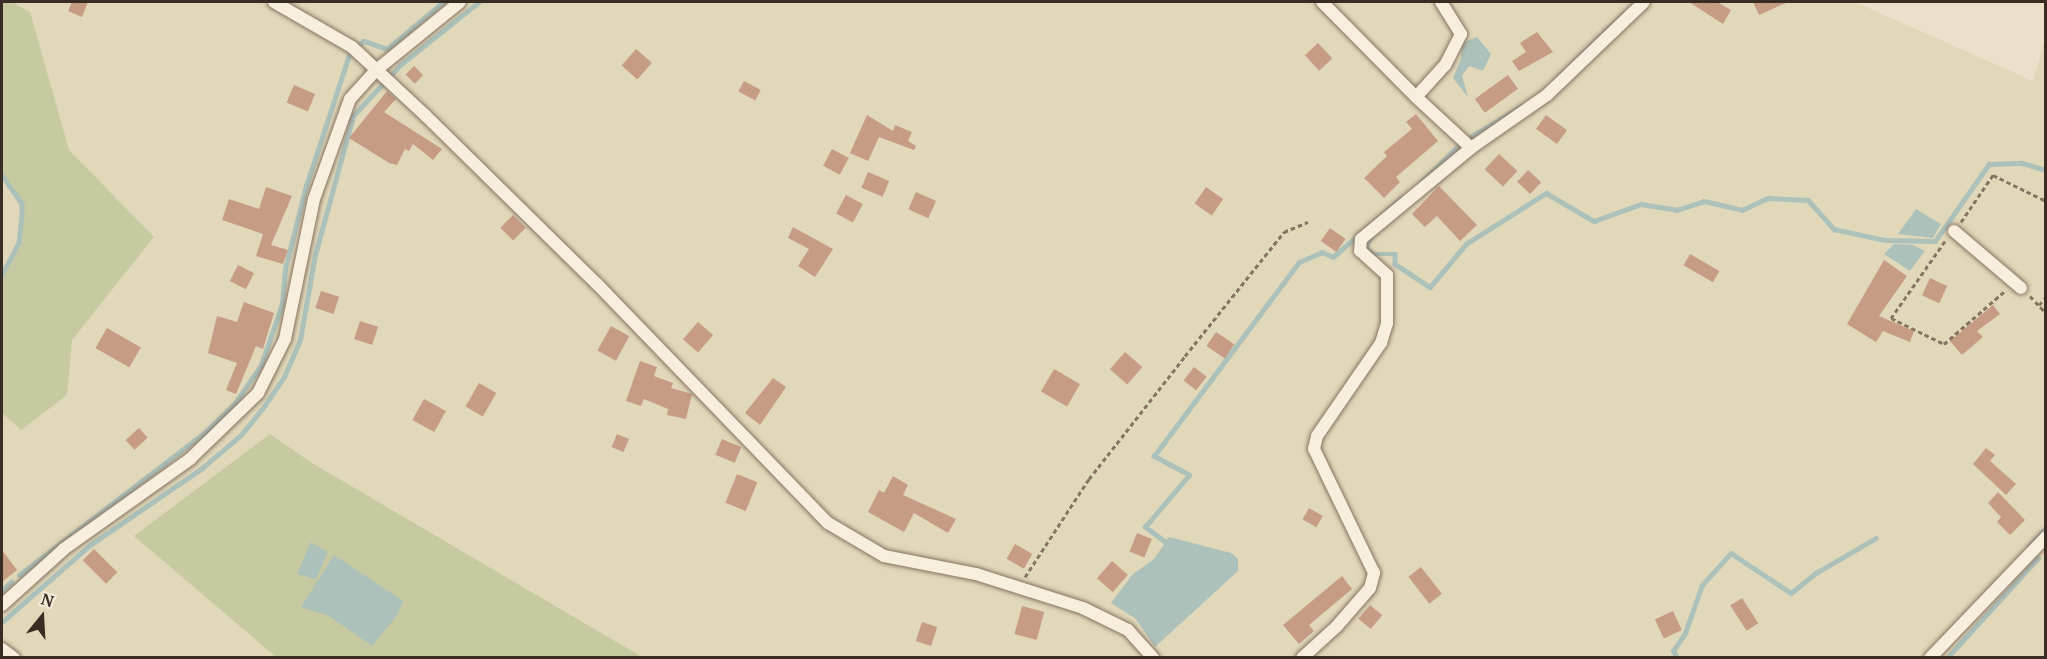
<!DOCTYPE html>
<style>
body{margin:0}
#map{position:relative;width:2047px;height:659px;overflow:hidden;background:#ece0cb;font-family:"PT Serif",serif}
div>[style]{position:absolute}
.farmland>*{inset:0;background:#e1d8b9}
.green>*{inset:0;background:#c7c9a0}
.water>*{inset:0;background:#abc1b9}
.stream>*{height:4.5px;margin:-2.25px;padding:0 2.25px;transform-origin:2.25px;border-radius:2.25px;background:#abc1b9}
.building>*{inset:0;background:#c69c85;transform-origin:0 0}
.path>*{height:3px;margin-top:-1.5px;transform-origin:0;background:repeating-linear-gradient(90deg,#877361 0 4.5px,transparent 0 7.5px)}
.roads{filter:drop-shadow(0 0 2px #877361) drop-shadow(0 0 2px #877361)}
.street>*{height:12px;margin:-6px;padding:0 6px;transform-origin:6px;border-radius:6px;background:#f7eede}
span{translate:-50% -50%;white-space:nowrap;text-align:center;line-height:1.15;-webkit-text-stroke:4.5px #f4ebda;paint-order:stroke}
.frame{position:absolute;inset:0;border:3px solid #392c23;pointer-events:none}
.north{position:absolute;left:12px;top:587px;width:60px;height:60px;-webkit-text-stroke:4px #f4ebda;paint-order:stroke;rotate:18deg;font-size:16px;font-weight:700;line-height:24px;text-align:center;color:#392c23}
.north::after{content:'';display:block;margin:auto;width:21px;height:27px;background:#392c23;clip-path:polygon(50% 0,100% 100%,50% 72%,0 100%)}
</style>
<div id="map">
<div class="farmland">
<div style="clip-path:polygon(2px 2px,1855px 2px,2033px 81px,2045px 38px,2045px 657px,2px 657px)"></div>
</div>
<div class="green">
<div style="clip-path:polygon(2px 2px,12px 2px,30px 12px,69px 150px,154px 237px,72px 340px,67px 395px,21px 430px,2px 413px,2px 275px,19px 243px,22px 215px,22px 204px,2px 175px)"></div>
<div style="clip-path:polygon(270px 434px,312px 463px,642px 657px,276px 657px,134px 536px)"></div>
</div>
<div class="water">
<div style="clip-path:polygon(1477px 37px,1491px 54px,1483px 71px,1469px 66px,1462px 76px,1468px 97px,1453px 78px,1461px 59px,1462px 43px)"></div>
<div style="clip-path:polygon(1916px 209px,1941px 224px,1933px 238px,1898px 234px)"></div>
<div style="clip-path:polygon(1894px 244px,1913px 245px,1925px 251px,1910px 271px,1884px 254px)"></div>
<div style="clip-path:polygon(1169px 537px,1231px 553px,1238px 559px,1238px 571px,1155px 647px,1136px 619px,1111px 603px,1133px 574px,1154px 559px)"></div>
<div style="clip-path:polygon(311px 542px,328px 552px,316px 579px,297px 574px)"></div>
<div style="clip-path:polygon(334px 555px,403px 601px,398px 614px,372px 646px,329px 616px,301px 607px)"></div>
</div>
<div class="stream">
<div style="left:358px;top:45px;width:7px;rotate:-34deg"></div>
<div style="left:364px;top:41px;width:24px;rotate:19deg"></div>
<div style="left:387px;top:49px;width:73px;rotate:-40deg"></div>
<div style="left:1554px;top:81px;width:96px;rotate:-44.2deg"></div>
<div style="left:1467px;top:139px;width:64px;rotate:-31deg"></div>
<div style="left:2px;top:175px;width:35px;rotate:55deg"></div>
<div style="left:22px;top:204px;width:11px;rotate:90deg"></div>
<div style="left:22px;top:215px;width:28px;rotate:96deg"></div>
<div style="left:19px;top:243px;width:36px;rotate:118deg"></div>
<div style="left:1422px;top:181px;width:49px;rotate:-44.2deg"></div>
<div style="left:1372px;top:236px;width:13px;rotate:119deg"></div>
<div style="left:1366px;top:247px;width:10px;rotate:45deg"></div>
<div style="left:1373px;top:254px;width:22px"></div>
<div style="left:1395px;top:254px;width:10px;rotate:90deg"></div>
<div style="left:1395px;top:264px;width:42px;rotate:33.3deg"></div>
<div style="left:1430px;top:287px;width:56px;rotate:-50.1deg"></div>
<div style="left:1466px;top:244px;width:95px;rotate:-32.5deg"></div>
<div style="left:1546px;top:193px;width:56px;rotate:30.3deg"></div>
<div style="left:1594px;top:221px;width:50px;rotate:-19.9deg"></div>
<div style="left:1641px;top:204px;width:36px;rotate:9deg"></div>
<div style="left:1677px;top:210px;width:28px;rotate:-18deg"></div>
<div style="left:1704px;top:201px;width:39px;rotate:13deg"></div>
<div style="left:1742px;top:210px;width:29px;rotate:-25deg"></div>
<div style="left:1768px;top:198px;width:40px;rotate:2.9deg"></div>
<div style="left:1808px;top:200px;width:39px;rotate:48deg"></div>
<div style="left:1834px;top:229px;width:52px;rotate:12.2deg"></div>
<div style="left:1885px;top:240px;width:50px;rotate:1.1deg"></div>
<div style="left:1935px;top:241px;width:94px;rotate:-55deg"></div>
<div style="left:1989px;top:164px;width:33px;rotate:-2deg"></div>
<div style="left:2022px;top:163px;width:25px;rotate:16deg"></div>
<div style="left:1165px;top:542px;width:25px;rotate:-143deg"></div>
<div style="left:1145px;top:527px;width:68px;rotate:-49.8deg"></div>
<div style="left:1189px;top:475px;width:40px;rotate:-152deg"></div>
<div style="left:1154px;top:456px;width:242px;rotate:-53.2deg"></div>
<div style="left:1299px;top:262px;width:25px;rotate:-23deg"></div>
<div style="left:1322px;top:252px;width:12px;rotate:24deg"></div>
<div style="left:1333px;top:257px;width:89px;rotate:-40.9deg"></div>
<div style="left:2029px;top:546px;width:25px;rotate:-47deg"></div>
<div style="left:19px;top:575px;width:232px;rotate:-37.5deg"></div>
<div style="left:203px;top:434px;width:45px;rotate:-44.1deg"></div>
<div style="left:235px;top:403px;width:46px;rotate:-55.6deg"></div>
<div style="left:261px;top:365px;width:65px;rotate:-71deg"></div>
<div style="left:282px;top:304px;width:35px;rotate:-85deg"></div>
<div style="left:285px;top:269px;width:86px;rotate:-75.8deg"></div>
<div style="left:306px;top:186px;width:138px;rotate:-71.8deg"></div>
<div style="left:2px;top:590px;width:12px;rotate:-42deg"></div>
<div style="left:2px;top:622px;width:117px;rotate:-41.2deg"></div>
<div style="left:90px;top:545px;width:135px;rotate:-34.4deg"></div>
<div style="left:201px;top:469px;width:52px;rotate:-40.4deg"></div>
<div style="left:241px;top:435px;width:38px;rotate:-51deg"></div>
<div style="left:265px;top:405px;width:34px;rotate:-56deg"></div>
<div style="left:284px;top:377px;width:40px;rotate:-66.6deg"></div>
<div style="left:300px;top:340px;width:86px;rotate:-80deg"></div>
<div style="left:315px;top:255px;width:144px;rotate:-74.7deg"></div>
<div style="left:353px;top:116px;width:69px;rotate:-47.3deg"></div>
<div style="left:400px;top:65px;width:101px;rotate:-38.6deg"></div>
<div style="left:1677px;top:658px;width:8px;rotate:-120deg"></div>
<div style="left:1673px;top:651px;width:22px;rotate:-56deg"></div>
<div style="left:1685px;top:633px;width:51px;rotate:-70.5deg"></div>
<div style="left:1702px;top:585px;width:43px;rotate:-47.8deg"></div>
<div style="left:1731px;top:553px;width:72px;rotate:33.7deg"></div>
<div style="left:1791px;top:593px;width:32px;rotate:-39deg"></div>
<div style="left:1816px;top:573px;width:69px;rotate:-30.3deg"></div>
<div style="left:1947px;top:658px;width:135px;rotate:-47.7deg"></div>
</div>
<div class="building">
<div style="clip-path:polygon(72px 2px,88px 2px,82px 17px,68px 11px)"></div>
<div style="clip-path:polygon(1689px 2px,1717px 2px,1731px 10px,1723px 24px)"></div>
<div style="clip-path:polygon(1753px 2px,1788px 2px,1759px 15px)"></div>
<div style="clip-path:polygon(1537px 32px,1553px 52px,1519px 71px,1512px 61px,1526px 52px,1520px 43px)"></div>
<div style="left:1318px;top:43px;width:21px;height:18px;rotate:47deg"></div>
<div style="left:636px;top:49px;width:21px;height:22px;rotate:41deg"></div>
<div style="left:414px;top:66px;width:13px;height:12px;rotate:45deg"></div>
<div style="left:1508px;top:75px;width:17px;height:41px;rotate:54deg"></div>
<div style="left:744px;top:81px;width:19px;height:12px;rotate:28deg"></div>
<div style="left:294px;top:85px;width:23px;height:19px;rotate:23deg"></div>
<div style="clip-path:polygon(387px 91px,396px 99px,384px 112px,442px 149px,433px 160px,413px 144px,409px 151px,405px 149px,397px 165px,389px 163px,349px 138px)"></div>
<div style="clip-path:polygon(1416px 114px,1438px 141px,1396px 177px,1400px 182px,1384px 198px,1364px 178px,1387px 156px,1384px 152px,1412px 129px,1406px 122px)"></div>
<div style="clip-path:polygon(867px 115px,893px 131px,895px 125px,912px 132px,908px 141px,916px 146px,914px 150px,879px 137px,868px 161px,850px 153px)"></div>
<div style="left:1546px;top:115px;width:26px;height:17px;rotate:36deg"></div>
<div style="left:832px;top:149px;width:19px;height:19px;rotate:28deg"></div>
<div style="left:1499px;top:154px;width:25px;height:21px;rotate:43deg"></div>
<div style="left:1528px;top:170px;width:18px;height:16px;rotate:43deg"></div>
<div style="left:868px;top:172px;width:23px;height:17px;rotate:23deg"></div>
<div style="clip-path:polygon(1439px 186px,1477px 225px,1460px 241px,1437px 216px,1425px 227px,1412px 214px)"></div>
<div style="clip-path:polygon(266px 187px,292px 196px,271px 245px,288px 250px,283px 264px,256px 256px,263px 234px,222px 220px,229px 199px,259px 209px)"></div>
<div style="left:1206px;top:187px;width:21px;height:20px;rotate:35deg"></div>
<div style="left:916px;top:192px;width:22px;height:19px;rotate:24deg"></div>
<div style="left:846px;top:195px;width:19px;height:21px;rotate:28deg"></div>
<div style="left:513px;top:215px;width:18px;height:18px;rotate:45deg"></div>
<div style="clip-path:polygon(793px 227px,833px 249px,815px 277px,798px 266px,809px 249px,788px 238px)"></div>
<div style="left:1330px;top:228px;width:19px;height:16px;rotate:35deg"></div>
<div style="left:1690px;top:254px;width:34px;height:13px;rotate:30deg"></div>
<div style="clip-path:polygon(1884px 260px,1907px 276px,1879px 316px,1914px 331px,1910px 342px,1883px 331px,1876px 342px,1847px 324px)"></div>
<div style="left:238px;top:265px;width:18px;height:18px;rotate:27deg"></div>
<div style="left:1930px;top:278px;width:19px;height:19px;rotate:25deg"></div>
<div style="left:321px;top:291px;width:19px;height:18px;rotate:18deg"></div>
<div style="clip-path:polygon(244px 302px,274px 313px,263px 349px,256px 346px,236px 394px,226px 390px,237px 363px,208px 353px,217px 316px,237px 322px)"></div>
<div style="clip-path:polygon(1993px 305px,2000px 314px,1977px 331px,1983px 337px,1962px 355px,1950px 341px)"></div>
<div style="left:360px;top:321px;width:19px;height:19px;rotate:18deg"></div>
<div style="left:698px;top:322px;width:20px;height:23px;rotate:41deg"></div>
<div style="left:611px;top:326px;width:21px;height:28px;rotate:29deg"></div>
<div style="left:107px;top:328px;width:39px;height:23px;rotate:30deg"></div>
<div style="left:1216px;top:332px;width:22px;height:17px;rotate:34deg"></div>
<div style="left:1125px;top:352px;width:23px;height:23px;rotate:41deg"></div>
<div style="clip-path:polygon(640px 361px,657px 367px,654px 376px,673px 383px,671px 388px,692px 394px,686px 419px,667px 415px,668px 409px,644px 399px,641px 406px,626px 401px)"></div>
<div style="left:1194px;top:367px;width:16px;height:17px;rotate:38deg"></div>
<div style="left:1054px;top:369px;width:30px;height:26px;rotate:30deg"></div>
<div style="clip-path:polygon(773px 378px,786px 387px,760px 425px,745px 413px)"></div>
<div style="left:479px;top:383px;width:20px;height:27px;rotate:30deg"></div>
<div style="left:424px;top:399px;width:25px;height:24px;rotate:29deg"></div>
<div style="left:139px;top:428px;width:13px;height:18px;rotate:48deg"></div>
<div style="left:617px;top:434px;width:13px;height:14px;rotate:23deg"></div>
<div style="left:722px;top:439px;width:21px;height:17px;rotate:23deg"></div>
<div style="clip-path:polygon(1986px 448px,1995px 455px,1990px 461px,2016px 484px,2006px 495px,1973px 464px)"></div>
<div style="left:737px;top:474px;width:22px;height:31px;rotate:22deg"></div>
<div style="clip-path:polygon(893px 476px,908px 485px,903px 495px,956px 519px,948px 533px,914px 513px,904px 532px,868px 512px,879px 490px,884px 493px)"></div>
<div style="clip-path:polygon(1998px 492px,2025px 520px,2010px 535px,1997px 522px,2001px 517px,1988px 503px)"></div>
<div style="left:1309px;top:508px;width:16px;height:13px;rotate:30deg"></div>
<div style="left:1137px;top:533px;width:16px;height:20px;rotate:22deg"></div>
<div style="left:1015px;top:544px;width:20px;height:17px;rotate:30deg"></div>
<div style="left:94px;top:549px;width:33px;height:16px;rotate:45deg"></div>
<div style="clip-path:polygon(2px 550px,17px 570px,2px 582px)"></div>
<div style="left:1112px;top:561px;width:21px;height:23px;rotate:41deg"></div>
<div style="left:1421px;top:567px;width:34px;height:16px;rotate:52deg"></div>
<div style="clip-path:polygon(1342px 576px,1352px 589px,1309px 625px,1314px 631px,1299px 644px,1283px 625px)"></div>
<div style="left:1742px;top:598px;width:30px;height:14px;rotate:57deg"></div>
<div style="left:1370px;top:605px;width:16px;height:18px;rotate:40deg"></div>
<div style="left:1022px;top:606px;width:23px;height:29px;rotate:15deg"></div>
<div style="left:1673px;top:611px;width:21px;height:20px;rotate:65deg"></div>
<div style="left:922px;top:622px;width:16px;height:20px;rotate:18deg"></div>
</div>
<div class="path">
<div style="left:1961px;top:222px;width:57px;rotate:-55.8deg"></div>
<div style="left:1993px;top:175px;width:59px;rotate:26.1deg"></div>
<div style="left:1945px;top:241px;width:94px;rotate:125deg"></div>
<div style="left:1891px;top:318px;width:59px;rotate:26.1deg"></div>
<div style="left:1944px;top:344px;width:82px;rotate:-41.1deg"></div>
<div style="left:2030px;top:296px;width:23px;rotate:47deg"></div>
<div style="left:2039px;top:305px;width:11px;rotate:-49deg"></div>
<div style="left:1025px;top:577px;width:117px;rotate:-56.9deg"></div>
<div style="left:1089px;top:479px;width:156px;rotate:-52deg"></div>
<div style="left:1185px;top:356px;width:159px;rotate:-51.4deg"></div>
<div style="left:1284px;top:232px;width:26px;rotate:-23deg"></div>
</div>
<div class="roads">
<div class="street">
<div style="left:274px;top:2px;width:90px;rotate:30deg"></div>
<div style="left:352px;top:47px;width:101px;rotate:43deg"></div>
<div style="left:426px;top:116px;width:240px;rotate:44.5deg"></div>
<div style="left:597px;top:284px;width:332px;rotate:46deg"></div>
<div style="left:828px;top:523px;width:65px;rotate:30.5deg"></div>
<div style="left:884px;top:556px;width:94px;rotate:11.1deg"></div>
<div style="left:976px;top:574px;width:112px;rotate:17.6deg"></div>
<div style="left:1083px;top:608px;width:50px;rotate:26.1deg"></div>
<div style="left:1128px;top:630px;width:38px;rotate:48deg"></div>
<div style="left:1322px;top:2px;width:134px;rotate:45.3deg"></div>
<div style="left:1441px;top:2px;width:38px;rotate:58deg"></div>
<div style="left:1461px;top:34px;width:35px;rotate:117deg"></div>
<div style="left:1445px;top:65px;width:43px;rotate:132.2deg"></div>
<div style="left:1416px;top:97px;width:75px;rotate:42.8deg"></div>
<div style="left:1954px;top:231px;width:88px;rotate:40.4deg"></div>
<div style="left:2px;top:605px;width:84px;rotate:-42.1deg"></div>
<div style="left:64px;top:549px;width:155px;rotate:-35.5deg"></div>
<div style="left:190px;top:459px;width:95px;rotate:-44.1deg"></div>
<div style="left:258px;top:393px;width:60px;rotate:-63.4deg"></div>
<div style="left:285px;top:339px;width:143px;rotate:-78.3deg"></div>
<div style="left:314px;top:199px;width:106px;rotate:-70.2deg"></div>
<div style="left:350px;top:99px;width:38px;rotate:-48deg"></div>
<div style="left:375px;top:71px;width:109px;rotate:-39.1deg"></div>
<div style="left:2px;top:649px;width:15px;rotate:37deg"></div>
<div style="left:1302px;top:658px;width:47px;rotate:-42.4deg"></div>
<div style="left:1337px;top:626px;width:50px;rotate:-49deg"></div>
<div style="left:1370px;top:588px;width:16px;rotate:-75deg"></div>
<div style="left:1374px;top:573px;width:138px;rotate:-115.8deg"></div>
<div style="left:1314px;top:449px;width:13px;rotate:-77deg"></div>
<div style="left:1317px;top:436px;width:113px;rotate:-55.5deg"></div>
<div style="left:1381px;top:343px;width:21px;rotate:-73deg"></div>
<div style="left:1387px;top:323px;width:48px;rotate:-90deg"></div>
<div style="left:1387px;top:275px;width:36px;rotate:-138deg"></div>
<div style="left:1360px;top:251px;width:12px;rotate:-85deg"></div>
<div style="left:1361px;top:239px;width:143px;rotate:-39.6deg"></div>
<div style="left:1471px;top:148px;width:93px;rotate:-34.9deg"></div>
<div style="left:1547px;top:95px;width:134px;rotate:-43.8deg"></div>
<div style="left:1930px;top:658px;width:168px;rotate:-46.2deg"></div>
</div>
</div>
<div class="frame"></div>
<div class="north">N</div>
</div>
